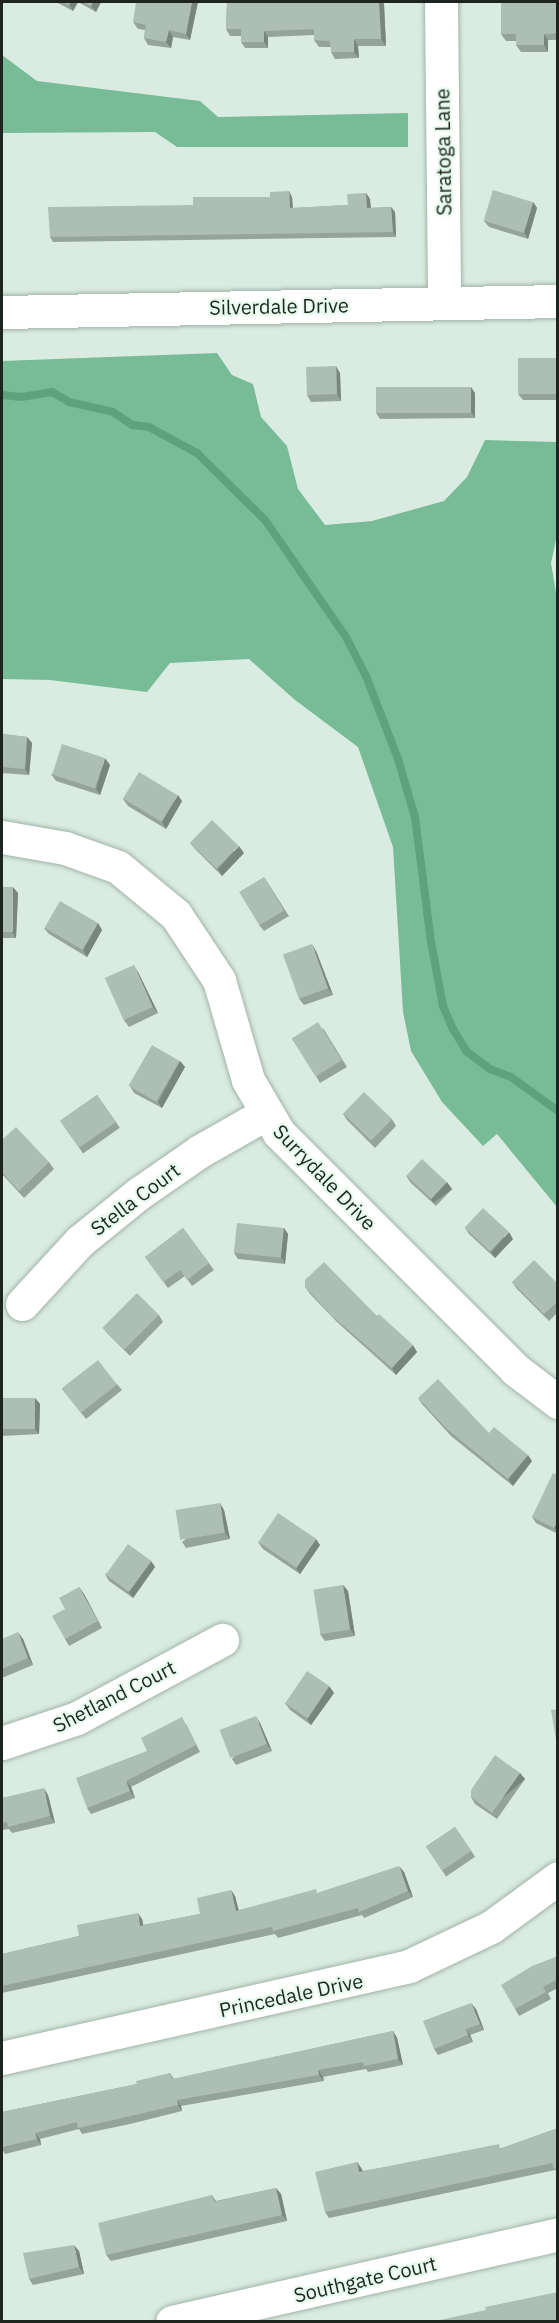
<!DOCTYPE html>
<style>
body{margin:0}
#map{position:relative;width:559px;height:2323px;overflow:hidden;background:#daece1;font-family:"IBM Plex Sans",sans-serif}
div>[style]{position:absolute}
.forest>*{inset:0;background:#77bc96}
.stream>*{height:8px;margin:-4px;padding:0 4px;transform-origin:4px;border-radius:4px;background:#5ea27d}
.roads{filter:drop-shadow(0 0 2px #a2b3a9) drop-shadow(0 0 2px #a2b3a9)}
.minor>*{height:33px;margin:-16.5px;padding:0 16.5px;transform-origin:16.5px;border-radius:16.5px;background:#fff}
.wall>*{inset:0;background:#95a49b;transform-origin:0 0}
.shaded-wall>*{inset:0;background:#79867e;transform-origin:0 0}
.building>*{inset:0;background:#adbfb4;transform-origin:0 0}
span{translate:-50% -50%;white-space:nowrap;text-align:center;line-height:1.15;-webkit-text-stroke:4.5px #e7faee;paint-order:stroke}
.street-label{font-size:20px;color:#1e2521}
.frame{position:absolute;inset:0;border:3px solid #1e2521;pointer-events:none}
</style>
<div id="map">
<div class="forest">
<div style="clip-path:polygon(2px 55px,37px 81px,200px 101px,218px 117px,408px 113px,408px 147px,177px 147px,155px 132px,2px 133px)"></div>
<div style="clip-path:polygon(217px 353px,232px 375px,253px 384px,261px 417px,287px 446px,298px 489px,325px 525px,372px 521px,444px 501px,467px 477px,485px 440px,557px 442px,557px 535px,551px 563px,558px 604px,557px 1207px,497px 1134px,483px 1146px,442px 1102px,411px 1051px,403px 1012px,393px 847px,358px 747px,295px 700px,249px 659px,170px 663px,147px 692px,50px 680px,2px 679px,2px 361px)"></div>
</div>
<div class="stream">
<div style="left:2px;top:395px;width:19px;rotate:6deg"></div>
<div style="left:21px;top:397px;width:31px;rotate:-9deg"></div>
<div style="left:52px;top:392px;width:20px;rotate:30deg"></div>
<div style="left:69px;top:402px;width:45px;rotate:12.8deg"></div>
<div style="left:113px;top:412px;width:23px;rotate:34deg"></div>
<div style="left:132px;top:425px;width:17px;rotate:7deg"></div>
<div style="left:149px;top:427px;width:55px;rotate:28.4deg"></div>
<div style="left:197px;top:453px;width:95px;rotate:44.6deg"></div>
<div style="left:265px;top:520px;width:142px;rotate:55.3deg"></div>
<div style="left:346px;top:637px;width:44px;rotate:62.9deg"></div>
<div style="left:366px;top:676px;width:89px;rotate:68.9deg"></div>
<div style="left:398px;top:759px;width:60px;rotate:73.7deg"></div>
<div style="left:415px;top:817px;width:126px;rotate:82.7deg"></div>
<div style="left:431px;top:942px;width:65px;rotate:79.4deg"></div>
<div style="left:443px;top:1006px;width:25px;rotate:67deg"></div>
<div style="left:453px;top:1029px;width:26px;rotate:59deg"></div>
<div style="left:466px;top:1051px;width:30px;rotate:37deg"></div>
<div style="left:490px;top:1069px;width:22px;rotate:21deg"></div>
<div style="left:511px;top:1077px;width:58px;rotate:35.9deg"></div>
</div>
<div class="roads">
<div class="minor">
<div style="left:441px;top:2px;width:300px;rotate:89.4deg"></div>
<div style="left:2px;top:312px;width:556px;rotate:-1.13deg"></div>
<div style="left:2px;top:837px;width:64px;rotate:9.9deg"></div>
<div style="left:65px;top:848px;width:56px;rotate:19.7deg"></div>
<div style="left:118px;top:867px;width:75px;rotate:39.6deg"></div>
<div style="left:176px;top:915px;width:78px;rotate:56.5deg"></div>
<div style="left:219px;top:980px;width:104px;rotate:73.8deg"></div>
<div style="left:248px;top:1080px;width:61px;rotate:59.7deg"></div>
<div style="left:279px;top:1133px;width:335px;rotate:45deg"></div>
<div style="left:516px;top:1370px;width:53px;rotate:37.3deg"></div>
<div style="left:22px;top:1304px;width:86px;rotate:-47.4deg"></div>
<div style="left:80px;top:1241px;width:75px;rotate:-39deg"></div>
<div style="left:138px;top:1194px;width:75px;rotate:-34.7deg"></div>
<div style="left:200px;top:1151px;width:75px;rotate:-29.6deg"></div>
<div style="left:2px;top:1743px;width:79px;rotate:-18.4deg"></div>
<div style="left:77px;top:1718px;width:165px;rotate:-28.3deg"></div>
<div style="left:2px;top:2058px;width:417px;rotate:-12.7deg"></div>
<div style="left:409px;top:1966px;width:91px;rotate:-25.4deg"></div>
<div style="left:491px;top:1927px;width:83px;rotate:-36.2deg"></div>
<div style="left:172px;top:2322px;width:396px;rotate:-12.8deg"></div>
</div>
</div>
<div class="wall">
<div style="clip-path:polygon(56px 2px,101px 2px,96px 12px,78px 2px,73px 11px)"></div>
<div style="clip-path:polygon(198px 2px,190px 40px,173px 37px,171px 48px,148px 45px,144px 38px,145px 30px,138px 29px,133px 22px)"></div>
<div style="clip-path:polygon(227px 2px,382px 2px,384px 4px,386px 46px,358px 46px,359px 58px,335px 59px,331px 52px,331px 47px,319px 47px,314px 40px,314px 35px,268px 37px,268px 48px,245px 48px,241px 42px,241px 36px,230px 36px,226px 29px)"></div>
<div style="clip-path:polygon(558px 2px,558px 40px,548px 40px,548px 52px,521px 52px,516px 45px,516px 41px,506px 41px,501px 34px)"></div>
<div style="clip-path:polygon(366px 193px,370px 199px,371px 208px,391px 207px,395px 212px,396px 237px,53px 242px,50px 237px,193px 205px,292px 197px,293px 208px,348px 205px)"></div>
<div style="clip-path:polygon(533px 202px,537px 208px,528px 239px,489px 227px,484px 221px)"></div>
<div style="clip-path:polygon(558px 358px,558px 400px,523px 400px,518px 394px)"></div>
<div style="clip-path:polygon(340px 373px,341px 401px,311px 402px,307px 395px)"></div>
<div style="clip-path:polygon(475px 393px,475px 418px,380px 419px,376px 413px)"></div>
<div style="clip-path:polygon(2px 734px,27px 737px,32px 743px,29px 775px,2px 773px)"></div>
<div style="clip-path:polygon(110px 765px,100px 795px,56px 781px,51px 774px)"></div>
<div style="clip-path:polygon(123px 799px,182px 801px,166px 829px,128px 806px)"></div>
<div style="clip-path:polygon(190px 843px,244px 853px,222px 876px,195px 849px)"></div>
<div style="clip-path:polygon(264px 877px,289px 916px,264px 931px,259px 925px)"></div>
<div style="clip-path:polygon(2px 887px,18px 893px,16px 938px,2px 938px)"></div>
<div style="clip-path:polygon(98px 923px,102px 930px,87px 957px,49px 934px,44px 928px)"></div>
<div style="clip-path:polygon(316px 951px,333px 995px,304px 1005px,299px 999px)"></div>
<div style="clip-path:polygon(138px 972px,158px 1013px,129px 1027px,124px 1020px)"></div>
<div style="clip-path:polygon(323px 1028px,347px 1067px,320px 1083px,316px 1076px)"></div>
<div style="clip-path:polygon(180px 1061px,185px 1067px,162px 1108px,134px 1093px,130px 1086px)"></div>
<div style="left:97px;top:1095px;width:40px;height:45px;rotate:55deg"></div>
<div style="clip-path:polygon(343px 1114px,392px 1119px,396px 1126px,375px 1148px,347px 1120px)"></div>
<div style="clip-path:polygon(2px 1140px,49px 1162px,54px 1169px,24px 1198px,2px 1174px)"></div>
<div style="clip-path:polygon(406px 1176px,452px 1189px,436px 1206px,411px 1183px)"></div>
<div style="clip-path:polygon(183px 1228px,214px 1270px,192px 1286px,185px 1276px,168px 1288px,145px 1257px)"></div>
<div style="clip-path:polygon(284px 1228px,288px 1234px,285px 1264px,238px 1259px,234px 1253px)"></div>
<div style="clip-path:polygon(465px 1228px,513px 1239px,495px 1258px,469px 1234px)"></div>
<div style="clip-path:polygon(512px 1282px,558px 1284px,558px 1312px,549px 1321px,517px 1289px)"></div>
<div style="clip-path:polygon(305px 1287px,377px 1316px,417px 1352px,396px 1375px,337px 1322px,310px 1294px)"></div>
<div style="clip-path:polygon(159px 1315px,163px 1322px,130px 1356px,108px 1334px,103px 1328px)"></div>
<div style="clip-path:polygon(117px 1384px,122px 1390px,86px 1419px,62px 1389px)"></div>
<div style="clip-path:polygon(2px 1398px,35px 1398px,40px 1404px,39px 1434px,2px 1436px)"></div>
<div style="clip-path:polygon(418px 1398px,489px 1433px,532px 1461px,513px 1486px,451px 1436px,422px 1404px)"></div>
<div style="clip-path:polygon(558px 1475px,558px 1534px,536px 1523px,532px 1517px)"></div>
<div style="clip-path:polygon(224px 1510px,230px 1539px,186px 1548px,182px 1542px)"></div>
<div style="clip-path:polygon(258px 1542px,320px 1545px,300px 1574px,263px 1549px)"></div>
<div style="clip-path:polygon(151px 1561px,155px 1567px,133px 1598px,109px 1581px,105px 1574px)"></div>
<div style="clip-path:polygon(343px 1585px,348px 1591px,355px 1636px,325px 1641px,320px 1634px)"></div>
<div style="clip-path:polygon(79px 1587px,84px 1594px,102px 1628px,69px 1646px,65px 1639px,65px 1609px)"></div>
<div style="clip-path:polygon(2px 1639px,23px 1639px,33px 1665px,2px 1678px)"></div>
<div style="clip-path:polygon(329px 1686px,334px 1693px,311px 1725px,290px 1710px,285px 1703px)"></div>
<div style="clip-path:polygon(260px 1723px,272px 1751px,236px 1765px,232px 1759px)"></div>
<div style="clip-path:polygon(186px 1724px,200px 1752px,131px 1787px,135px 1798px,91px 1814px,87px 1808px,147px 1751px)"></div>
<div style="clip-path:polygon(520px 1773px,525px 1779px,497px 1819px,475px 1804px,471px 1797px)"></div>
<div style="clip-path:polygon(48px 1795px,55px 1823px,12px 1833px,9px 1829px,2px 1830px,2px 1798px)"></div>
<div style="left:455px;top:1827px;width:36px;height:35px;rotate:56deg"></div>
<div style="clip-path:polygon(404px 1872px,413px 1897px,364px 1918px,362px 1915px,278px 1938px,275px 1934px,2px 1993px,2px 1954px,79px 1936px,142px 1919px,143px 1925px,200px 1914px,235px 1896px,239px 1910px,319px 1893px)"></div>
<div style="clip-path:polygon(558px 1956px,558px 1988px,548px 1993px,551px 1999px,519px 2016px,515px 2009px)"></div>
<div style="clip-path:polygon(476px 2009px,484px 2030px,470px 2035px,473px 2042px,438px 2055px,434px 2049px)"></div>
<div style="clip-path:polygon(393px 2031px,397px 2038px,403px 2065px,368px 2072px,366px 2069px,323px 2077px,324px 2081px,181px 2106px,182px 2111px,130px 2124px,82px 2134px,79px 2129px,40px 2139px,41px 2145px,5px 2154px,2px 2149px,2px 2112px,137px 2084px,170px 2073px,174px 2079px)"></div>
<div style="clip-path:polygon(558px 2128px,558px 2173px,555px 2170px,329px 2218px,325px 2212px,357px 2162px,362px 2171px,502px 2148px)"></div>
<div style="clip-path:polygon(276px 2188px,281px 2194px,287px 2221px,111px 2261px,106px 2255px,212px 2195px,216px 2201px)"></div>
<div style="clip-path:polygon(79px 2251px,84px 2274px,33px 2285px,29px 2279px)"></div>
</div>
<div class="shaded-wall">
<div style="clip-path:polygon(70px 2px,78px 2px,73px 11px,69px 5px)"></div>
<div style="clip-path:polygon(93px 2px,101px 2px,96px 12px,91px 6px)"></div>
<div style="clip-path:polygon(192px 2px,198px 2px,190px 40px,186px 34px)"></div>
<div style="clip-path:polygon(379px 2px,382px 2px,384px 4px,386px 46px,381px 39px)"></div>
<div style="clip-path:polygon(169px 30px,173px 37px,171px 48px,166px 42px)"></div>
<div style="clip-path:polygon(264px 31px,268px 37px,268px 48px,264px 42px)"></div>
<div style="clip-path:polygon(544px 34px,548px 40px,548px 52px,544px 45px)"></div>
<div style="clip-path:polygon(354px 39px,358px 46px,359px 58px,354px 52px)"></div>
<div style="clip-path:polygon(289px 191px,292px 197px,293px 214px,290px 208px)"></div>
<div style="clip-path:polygon(366px 193px,370px 199px,371px 213px,367px 208px)"></div>
<div style="clip-path:polygon(533px 202px,537px 208px,528px 239px,524px 232px)"></div>
<div style="clip-path:polygon(391px 207px,395px 212px,396px 237px,393px 232px)"></div>
<div style="clip-path:polygon(336px 366px,340px 373px,341px 401px,337px 394px)"></div>
<div style="clip-path:polygon(471px 387px,475px 393px,475px 418px,471px 412px)"></div>
<div style="clip-path:polygon(27px 737px,32px 743px,29px 775px,25px 769px)"></div>
<div style="clip-path:polygon(105px 758px,110px 765px,100px 795px,96px 789px)"></div>
<div style="clip-path:polygon(178px 795px,182px 801px,166px 829px,162px 822px)"></div>
<div style="clip-path:polygon(239px 846px,244px 853px,222px 876px,218px 869px)"></div>
<div style="clip-path:polygon(13px 887px,18px 893px,16px 938px,12px 932px)"></div>
<div style="clip-path:polygon(98px 923px,102px 930px,87px 957px,83px 950px)"></div>
<div style="clip-path:polygon(312px 944px,316px 951px,333px 995px,328px 988px)"></div>
<div style="clip-path:polygon(134px 965px,138px 972px,158px 1013px,153px 1007px)"></div>
<div style="clip-path:polygon(180px 1061px,185px 1067px,162px 1108px,158px 1102px)"></div>
<div style="left:447px;top:1182px;width:9px;height:23px;rotate:54deg"></div>
<div style="clip-path:polygon(284px 1228px,288px 1234px,285px 1264px,281px 1257px)"></div>
<div style="clip-path:polygon(509px 1232px,513px 1239px,495px 1258px,491px 1252px)"></div>
<div style="clip-path:polygon(413px 1345px,417px 1352px,396px 1375px,392px 1368px)"></div>
<div style="clip-path:polygon(35px 1398px,40px 1404px,39px 1434px,34px 1428px)"></div>
<div style="clip-path:polygon(528px 1455px,532px 1461px,513px 1486px,508px 1479px)"></div>
<div style="clip-path:polygon(220px 1503px,224px 1510px,230px 1539px,225px 1533px)"></div>
<div style="clip-path:polygon(558px 1521px,558px 1532px,554px 1528px)"></div>
<div style="clip-path:polygon(316px 1539px,320px 1545px,300px 1574px,296px 1568px)"></div>
<div style="clip-path:polygon(151px 1561px,155px 1567px,133px 1598px,128px 1591px)"></div>
<div style="clip-path:polygon(343px 1585px,348px 1591px,355px 1636px,350px 1629px)"></div>
<div style="clip-path:polygon(79px 1587px,84px 1594px,102px 1628px,98px 1621px)"></div>
<div style="clip-path:polygon(18px 1632px,23px 1639px,33px 1665px,28px 1658px)"></div>
<div style="clip-path:polygon(329px 1686px,334px 1693px,311px 1725px,307px 1719px)"></div>
<div style="clip-path:polygon(256px 1716px,260px 1723px,272px 1751px,267px 1744px)"></div>
<div style="left:520px;top:1773px;width:8px;height:49px;rotate:50deg"></div>
<div style="clip-path:polygon(126px 1781px,131px 1787px,135px 1798px,130px 1791px)"></div>
<div style="clip-path:polygon(44px 1788px,48px 1795px,55px 1823px,50px 1816px)"></div>
<div style="clip-path:polygon(399px 1866px,404px 1872px,413px 1897px,408px 1891px)"></div>
<div style="clip-path:polygon(231px 1890px,235px 1896px,240px 1917px,236px 1911px)"></div>
<div style="clip-path:polygon(138px 1913px,142px 1919px,145px 1932px,140px 1926px)"></div>
<div style="clip-path:polygon(471px 2003px,476px 2009px,484px 2030px,480px 2024px)"></div>
<div style="clip-path:polygon(466px 2029px,470px 2035px,473px 2042px,468px 2035px)"></div>
<div style="clip-path:polygon(393px 2031px,397px 2038px,403px 2065px,398px 2059px)"></div>
<div style="clip-path:polygon(318px 2070px,323px 2077px,324px 2081px,319px 2075px)"></div>
<div style="clip-path:polygon(177px 2100px,181px 2106px,182px 2111px,178px 2105px)"></div>
<div style="clip-path:polygon(35px 2133px,40px 2139px,41px 2145px,37px 2139px)"></div>
<div style="clip-path:polygon(357px 2162px,362px 2169px,364px 2178px,359px 2172px)"></div>
<div style="clip-path:polygon(276px 2188px,281px 2194px,287px 2221px,282px 2215px)"></div>
<div style="clip-path:polygon(74px 2245px,79px 2251px,84px 2274px,79px 2267px)"></div>
</div>
<div class="building">
<div style="clip-path:polygon(63px 2px,70px 2px,69px 5px)"></div>
<div style="clip-path:polygon(83px 2px,93px 2px,91px 6px)"></div>
<div style="clip-path:polygon(136px 2px,192px 2px,186px 34px,169px 30px,166px 42px,144px 38px,146px 25px,133px 22px)"></div>
<div style="clip-path:polygon(227px 2px,379px 2px,381px 39px,354px 39px,354px 52px,331px 52px,330px 41px,314px 40px,314px 29px,264px 31px,264px 42px,241px 42px,241px 29px,226px 29px)"></div>
<div style="clip-path:polygon(501px 2px,558px 2px,558px 33px,544px 34px,544px 45px,516px 45px,516px 34px,501px 34px)"></div>
<div style="left:493px;top:190px;width:42px;height:32px;rotate:17deg"></div>
<div style="clip-path:polygon(289px 191px,290px 208px,348px 205px,347px 194px,366px 193px,367px 208px,391px 207px,393px 232px,50px 237px,48px 207px,193px 205px,193px 197px,270px 197px,270px 192px)"></div>
<div style="left:518px;top:358px;width:40px;height:36px"></div>
<div style="left:336px;top:366px;width:28px;height:30px;rotate:88deg"></div>
<div style="left:376px;top:387px;width:95px;height:26px"></div>
<div style="clip-path:polygon(2px 734px,27px 737px,25px 769px,2px 767px)"></div>
<div style="left:62px;top:744px;width:45px;height:32px;rotate:18deg"></div>
<div style="left:139px;top:772px;width:45px;height:31px;rotate:31deg"></div>
<div style="left:212px;top:820px;width:37px;height:32px;rotate:44deg"></div>
<div style="left:264px;top:877px;width:39px;height:29px;rotate:59deg"></div>
<div style="left:2px;top:887px;width:11px;height:45px"></div>
<div style="left:60px;top:901px;width:44px;height:31px;rotate:30deg"></div>
<div style="left:312px;top:944px;width:47px;height:31px;rotate:70deg"></div>
<div style="left:134px;top:965px;width:46px;height:32px;rotate:66deg"></div>
<div style="left:318px;top:1022px;width:45px;height:31px;rotate:58deg"></div>
<div style="left:152px;top:1045px;width:32px;height:47px;rotate:30deg"></div>
<div style="left:364px;top:1092px;width:39px;height:30px;rotate:44deg"></div>
<div style="left:97px;top:1095px;width:33px;height:45px;rotate:55deg"></div>
<div style="clip-path:polygon(16px 1127px,49px 1162px,19px 1191px,2px 1172px,2px 1140px)"></div>
<div style="left:422px;top:1159px;width:34px;height:23px;rotate:43deg"></div>
<div style="left:483px;top:1208px;width:35px;height:27px;rotate:43deg"></div>
<div style="left:237px;top:1223px;width:47px;height:30px;rotate:6deg"></div>
<div style="clip-path:polygon(183px 1228px,209px 1263px,187px 1280px,180px 1270px,163px 1282px,145px 1257px)"></div>
<div style="clip-path:polygon(534px 1260px,558px 1284px,558px 1301px,544px 1314px,512px 1282px)"></div>
<div style="clip-path:polygon(324px 1262px,377px 1316px,379px 1314px,413px 1345px,392px 1368px,332px 1316px,305px 1287px,305px 1280px)"></div>
<div style="left:137px;top:1293px;width:31px;height:49px;rotate:45deg"></div>
<div style="left:98px;top:1360px;width:31px;height:46px;rotate:52deg"></div>
<div style="clip-path:polygon(438px 1379px,489px 1433px,494px 1427px,528px 1455px,508px 1479px,447px 1429px,418px 1398px)"></div>
<div style="left:2px;top:1398px;width:33px;height:31px"></div>
<div style="clip-path:polygon(553px 1473px,558px 1475px,558px 1521px,554px 1528px,532px 1517px)"></div>
<div style="left:220px;top:1503px;width:30px;height:45px;rotate:81deg"></div>
<div style="left:278px;top:1513px;width:46px;height:35px;rotate:34deg"></div>
<div style="left:128px;top:1544px;width:29px;height:38px;rotate:36deg"></div>
<div style="left:343px;top:1585px;width:45px;height:30px;rotate:81deg"></div>
<div style="clip-path:polygon(79px 1587px,98px 1621px,65px 1639px,52px 1616px,65px 1609px,59px 1598px)"></div>
<div style="clip-path:polygon(18px 1632px,28px 1658px,2px 1669px,2px 1639px)"></div>
<div style="left:307px;top:1671px;width:27px;height:39px;rotate:34deg"></div>
<div style="clip-path:polygon(558px 1709px,558px 1740px,556px 1740px,551px 1710px)"></div>
<div style="left:256px;top:1716px;width:30px;height:39px;rotate:69deg"></div>
<div style="clip-path:polygon(182px 1717px,196px 1745px,126px 1781px,130px 1791px,87px 1808px,76px 1778px,147px 1751px,141px 1738px)"></div>
<div style="clip-path:polygon(495px 1755px,520px 1773px,492px 1813px,471px 1797px,471px 1790px)"></div>
<div style="clip-path:polygon(44px 1788px,50px 1816px,8px 1827px,7px 1822px,2px 1823px,2px 1798px)"></div>
<div style="left:455px;top:1827px;width:29px;height:35px;rotate:56deg"></div>
<div style="clip-path:polygon(399px 1866px,408px 1891px,359px 1912px,358px 1908px,273px 1931px,272px 1927px,2px 1986px,2px 1954px,79px 1936px,77px 1925px,138px 1913px,140px 1926px,200px 1914px,197px 1898px,231px 1890px,236px 1911px,316px 1889px,317px 1893px)"></div>
<div style="clip-path:polygon(558px 1956px,558px 1979px,543px 1987px,546px 1992px,515px 2009px,501px 1985px,532px 1966px)"></div>
<div style="clip-path:polygon(471px 2003px,480px 2024px,466px 2029px,468px 2035px,434px 2049px,423px 2021px)"></div>
<div style="clip-path:polygon(393px 2031px,398px 2059px,364px 2066px,363px 2062px,318px 2070px,319px 2075px,177px 2100px,178px 2105px,126px 2117px,78px 2128px,77px 2122px,35px 2133px,37px 2139px,2px 2147px,2px 2112px,137px 2084px,136px 2081px,170px 2073px,172px 2079px)"></div>
<div style="clip-path:polygon(558px 2128px,558px 2168px,554px 2169px,552px 2163px,325px 2212px,315px 2172px,357px 2162px,359px 2172px,499px 2144px,500px 2149px)"></div>
<div style="clip-path:polygon(276px 2188px,282px 2215px,106px 2255px,98px 2223px,212px 2195px,214px 2202px)"></div>
<div style="clip-path:polygon(74px 2245px,79px 2267px,29px 2279px,23px 2253px)"></div>
<div style="clip-path:polygon(558px 2292px,558px 2322px,431px 2322px,486px 2310px,485px 2307px)"></div>
</div>
<div class="street-label">
<span style="left:443px;top:152px;rotate:-91deg">Saratoga Lane</span>
<span style="left:279px;top:306px;rotate:-1deg">Silverdale Drive</span>
<span style="left:325px;top:1177px;rotate:46deg">Surrydale Drive</span>
<span style="left:135px;top:1199px;rotate:-37deg">Stella Court</span>
<span style="left:114px;top:1696px;rotate:-27deg">Shetland Court</span>
<span style="left:291px;top:1995px;rotate:-12deg">Princedale Drive</span>
<span style="left:365px;top:2279px;rotate:-13deg">Southgate Court</span>
</div>
<div class="frame"></div>
</div>
